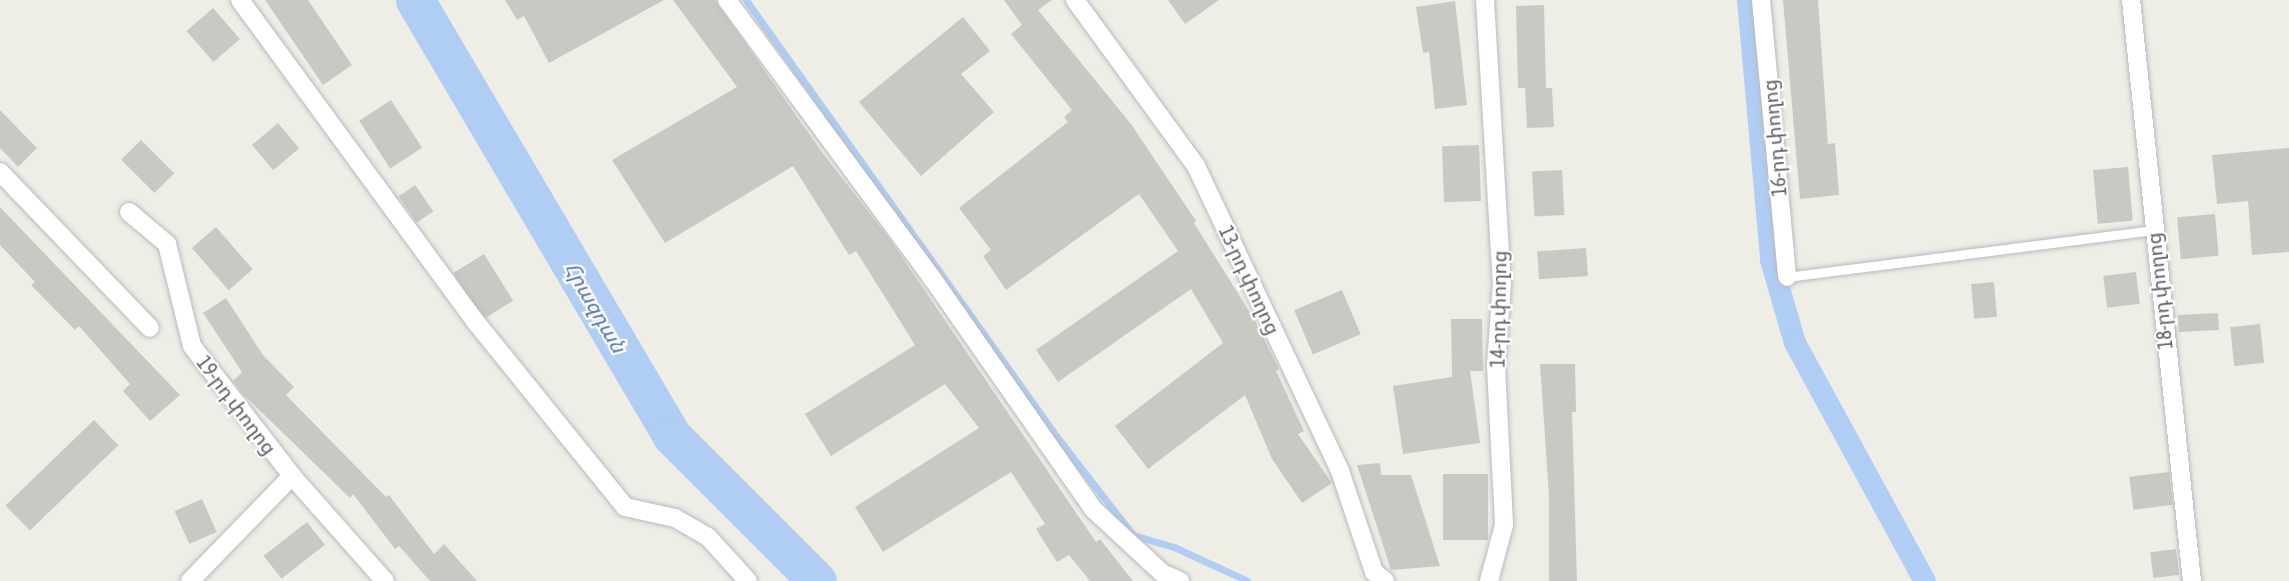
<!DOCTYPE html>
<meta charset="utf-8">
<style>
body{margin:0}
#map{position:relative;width:2289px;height:581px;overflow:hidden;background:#eeeee7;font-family:"Asap Condensed","Noto Sans Armenian",sans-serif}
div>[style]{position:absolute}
.stream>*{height:7px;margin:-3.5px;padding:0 3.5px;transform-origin:3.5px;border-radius:3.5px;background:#b0cdf4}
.canal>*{height:22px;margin:-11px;padding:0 11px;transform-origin:11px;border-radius:11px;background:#b0cdf4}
.river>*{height:39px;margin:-19.5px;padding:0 19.5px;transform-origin:19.5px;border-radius:19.5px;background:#b0cdf4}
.building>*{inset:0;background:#cac8c3;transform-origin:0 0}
.roads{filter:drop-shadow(0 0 2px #b8babe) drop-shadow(0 0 2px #b8babe)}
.service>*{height:9px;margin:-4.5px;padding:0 4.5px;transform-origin:4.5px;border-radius:4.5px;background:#fff}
.minor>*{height:18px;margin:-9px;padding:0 9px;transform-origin:9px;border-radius:9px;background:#fff}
span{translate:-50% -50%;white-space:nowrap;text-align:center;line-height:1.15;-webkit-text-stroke:4.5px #fff;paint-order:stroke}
.street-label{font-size:20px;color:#5e6065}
.water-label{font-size:21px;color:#5372ad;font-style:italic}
</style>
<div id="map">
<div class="stream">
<div style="left:746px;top:0;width:536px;rotate:54.56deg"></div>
<div style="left:1057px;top:437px;width:124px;rotate:52.2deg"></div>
<div style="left:1133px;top:535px;width:43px;rotate:16.3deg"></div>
<div style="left:1174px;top:547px;width:81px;rotate:24.7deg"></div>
</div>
<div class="canal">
<div style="left:1748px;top:0;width:261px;rotate:84.9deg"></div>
<div style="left:1771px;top:260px;width:86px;rotate:73.9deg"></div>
<div style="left:1795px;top:343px;width:271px;rotate:61.4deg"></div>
</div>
<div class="river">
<div style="left:415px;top:0;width:506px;rotate:59.48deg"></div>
<div style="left:672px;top:436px;width:205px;rotate:45deg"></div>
</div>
<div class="building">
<div style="clip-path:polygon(265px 0,308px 0,352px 65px,323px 85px)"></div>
<div style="clip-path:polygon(505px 0,664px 0,549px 63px,524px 16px,517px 20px)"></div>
<div style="clip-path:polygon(673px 0,715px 0,821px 151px,891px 241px,1096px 542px,1100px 539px,1133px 581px,1090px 581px,1069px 555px,1057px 562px,1036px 529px,1045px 524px,1011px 472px,883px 552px,855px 507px,979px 428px,945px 384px,831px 456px,805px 414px,915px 345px,856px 251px,849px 255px,793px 166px,665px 243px,612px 160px,737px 87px)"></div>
<div style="clip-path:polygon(1004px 0,1052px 0,1038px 10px,1131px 124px,1196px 221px,1194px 223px,1254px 319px,1279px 369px,1276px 371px,1304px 431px,1298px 434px,1332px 483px,1302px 503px,1272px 459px,1245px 395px,1148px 469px,1115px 426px,1223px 343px,1191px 289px,1058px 382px,1036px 350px,1178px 251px,1139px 194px,1006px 290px,983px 256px,991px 250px,959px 208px,1068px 122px,1064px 117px,1072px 110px,1011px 34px,1022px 25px)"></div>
<div style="clip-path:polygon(1168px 0,1219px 0,1185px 24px)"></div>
<div style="clip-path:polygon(1783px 0,1818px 0,1828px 144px,1835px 143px,1839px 195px,1800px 199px)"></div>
<div style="clip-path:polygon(1455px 1px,1467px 105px,1435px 109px,1429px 52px,1423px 53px,1416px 7px)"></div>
<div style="clip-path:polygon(1544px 5px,1546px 88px,1552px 88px,1554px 127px,1527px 128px,1525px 88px,1518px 88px,1516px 6px)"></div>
<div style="left:213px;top:8px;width:41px;height:35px;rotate:49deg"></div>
<div style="clip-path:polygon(963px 17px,990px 51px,961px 74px,994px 112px,921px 176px,859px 102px)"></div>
<div style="left:391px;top:100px;width:57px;height:38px;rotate:57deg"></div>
<div style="clip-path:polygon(0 110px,37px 148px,18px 167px,0 148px)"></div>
<div style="left:278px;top:123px;width:33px;height:34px;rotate:50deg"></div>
<div style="left:141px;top:140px;width:47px;height:28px;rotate:45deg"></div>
<div style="left:1479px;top:145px;width:56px;height:37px;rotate:88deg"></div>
<div style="clip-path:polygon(2289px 148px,2289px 252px,2252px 255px,2248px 201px,2217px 204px,2212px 155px)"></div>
<div style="left:2128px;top:167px;width:54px;height:35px;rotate:85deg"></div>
<div style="left:1562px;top:170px;width:45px;height:30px;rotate:87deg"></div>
<div style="left:415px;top:185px;width:32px;height:20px;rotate:55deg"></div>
<div style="clip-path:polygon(0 207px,180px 395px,150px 421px,123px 391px,130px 384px,79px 326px,75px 330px,31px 285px,35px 282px,0 245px)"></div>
<div style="left:2215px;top:214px;width:42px;height:38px;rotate:85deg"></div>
<div style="left:216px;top:227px;width:56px;height:32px;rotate:49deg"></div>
<div style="left:1586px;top:248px;width:28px;height:49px;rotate:86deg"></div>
<div style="left:484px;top:254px;width:55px;height:36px;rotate:58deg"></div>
<div style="left:2136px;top:272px;width:32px;height:33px;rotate:83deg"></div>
<div style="left:1994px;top:282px;width:35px;height:23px;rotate:85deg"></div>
<div style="left:1342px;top:290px;width:48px;height:52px;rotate:67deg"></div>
<div style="clip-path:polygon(226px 298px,263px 355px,294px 387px,286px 395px,386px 497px,389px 495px,434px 554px,444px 544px,477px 581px,430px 581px,399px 546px,395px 549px,353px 494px,350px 498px,243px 394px,233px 381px,242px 372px,203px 313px)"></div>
<div style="left:2218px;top:313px;width:17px;height:40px;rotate:87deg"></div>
<div style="clip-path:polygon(1451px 319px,1482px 319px,1483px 371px,1470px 371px,1480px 443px,1403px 454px,1393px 386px,1452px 377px)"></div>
<div style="left:2260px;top:324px;width:39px;height:30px;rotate:84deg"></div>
<div style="clip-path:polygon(1540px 364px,1575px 364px,1576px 412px,1572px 412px,1577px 581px,1549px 581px,1549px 496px)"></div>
<div style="left:94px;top:420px;width:35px;height:123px;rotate:46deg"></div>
<div style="clip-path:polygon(1380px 463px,1381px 475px,1411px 475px,1440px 566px,1391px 570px,1357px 465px)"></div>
<div style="left:2169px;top:472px;width:33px;height:40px;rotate:83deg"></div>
<div style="left:1443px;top:474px;width:45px;height:66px"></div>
<div style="left:202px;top:499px;width:36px;height:30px;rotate:66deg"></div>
<div style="left:307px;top:522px;width:29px;height:55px;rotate:52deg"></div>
<div style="left:2176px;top:549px;width:26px;height:26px;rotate:83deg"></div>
</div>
<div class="roads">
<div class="service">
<div style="left:1787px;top:277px;width:369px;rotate:-7.3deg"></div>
</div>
<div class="minor">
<div style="left:240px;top:0;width:398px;rotate:53.8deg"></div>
<div style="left:475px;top:321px;width:239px;rotate:51.1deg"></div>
<div style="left:625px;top:507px;width:51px;rotate:12.4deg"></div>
<div style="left:675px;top:518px;width:38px;rotate:30deg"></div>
<div style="left:708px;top:537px;width:59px;rotate:47.7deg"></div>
<div style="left:727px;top:0;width:345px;rotate:53.6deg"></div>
<div style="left:932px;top:278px;width:282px;rotate:55.1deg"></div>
<div style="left:1093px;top:509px;width:94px;rotate:42.8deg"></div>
<div style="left:1162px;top:573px;width:20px;rotate:24deg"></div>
<div style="left:1075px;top:0;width:205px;rotate:53.9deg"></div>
<div style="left:1196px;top:166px;width:337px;rotate:64.7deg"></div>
<div style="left:1340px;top:471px;width:107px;rotate:71.4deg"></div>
<div style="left:1374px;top:572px;width:14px;rotate:39deg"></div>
<div style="left:1485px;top:0;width:283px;rotate:86.6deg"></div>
<div style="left:1502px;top:282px;width:84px;rotate:94.1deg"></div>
<div style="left:1496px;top:366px;width:159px;rotate:87.1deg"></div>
<div style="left:1504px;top:525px;width:58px;rotate:105deg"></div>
<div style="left:1761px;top:0;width:278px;rotate:84.6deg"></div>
<div style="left:2131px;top:0;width:584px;rotate:84.01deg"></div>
<div style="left:0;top:172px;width:216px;rotate:46.1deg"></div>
<div style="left:129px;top:212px;width:50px;rotate:40.1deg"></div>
<div style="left:167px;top:244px;width:105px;rotate:76.2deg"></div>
<div style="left:192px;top:346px;width:164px;rotate:52.4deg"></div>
<div style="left:292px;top:476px;width:140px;rotate:48.5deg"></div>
<div style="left:190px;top:581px;width:146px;rotate:-45.8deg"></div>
</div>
</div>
<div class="street-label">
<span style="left:1774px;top:138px;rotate:-95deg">16-րդ փողոց</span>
<span style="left:1250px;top:280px;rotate:65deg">13-րդ փողոց</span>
<span style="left:2159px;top:291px;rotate:-96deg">18-րդ փողոց</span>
<span style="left:1498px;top:309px;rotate:-89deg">14-րդ փողոց</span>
<span style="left:237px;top:405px;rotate:53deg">19-րդ փողոց</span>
</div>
<div class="water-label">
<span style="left:596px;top:307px;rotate:60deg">Հրազդան</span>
</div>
</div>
